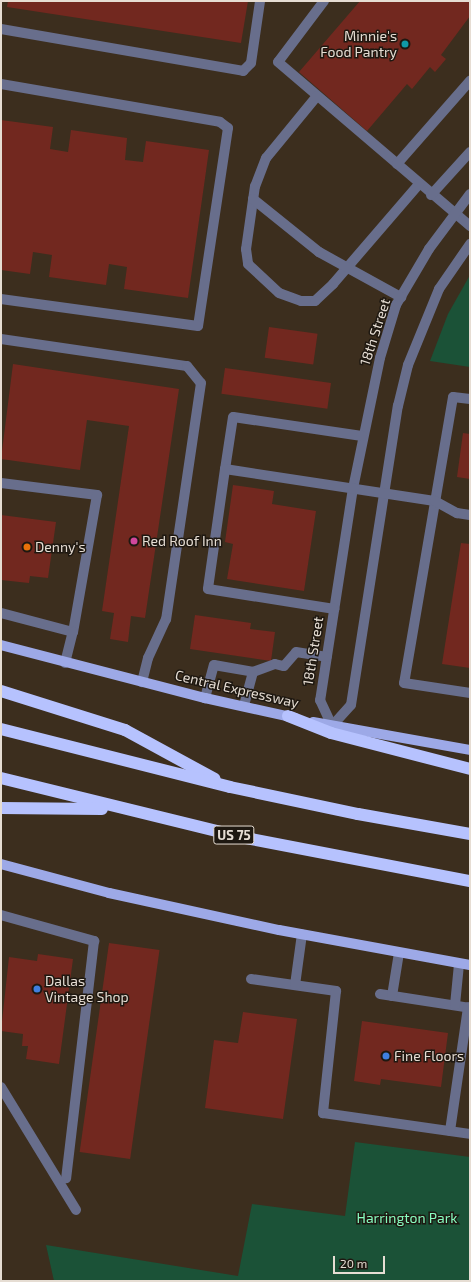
<!DOCTYPE html>
<style>
body{margin:0}
#map{position:relative;width:471px;height:1282px;overflow:hidden;background:#3c2e1e;font-family:"Exo 2",sans-serif}
div>[style]{position:absolute}
.green>*{inset:0;background:#1b5237}
.building>*{inset:0;background:#72281f;transform-origin:0 0}
.minor>*{height:10px;margin:-5px;padding:0 5px;transform-origin:5px;border-radius:5px;background:#686e8c}
.major>*{height:10px;margin:-5px;padding:0 5px;transform-origin:5px;border-radius:5px;background:#9da9e7}
.highway>*{height:12px;margin:-6px;padding:0 6px;transform-origin:6px;border-radius:6px;background:#b6c2fe}
.dots>*{width:11px;height:11px;translate:-50% -50%;box-sizing:border-box;border:2px solid #1e1811;border-radius:50%}
span{translate:-50% -50%;white-space:nowrap;text-align:center;line-height:1.15;-webkit-text-stroke:3px #1e1811;paint-order:stroke}
.shield-label span{padding:1px 3px;background:#1e1811;border:1px solid;border-radius:3px;-webkit-text-stroke-width:0}
.shield-label{font-size:13px;color:#e6ddd3;font-weight:700}
.poi-label{font-size:14px;color:#e6ddd3}
.right{translate:-100% -50%;text-align:right}
.left{translate:0 -50%;text-align:left}
.street-label{font-size:14px;color:#e6ddd3}
.park-label{font-size:14px;color:#88fcbf}
.frame{position:absolute;inset:0;border:2px solid #e6ddd3;pointer-events:none}
.scale{position:absolute;left:333px;top:1256px;width:52px;height:18px;box-sizing:border-box;border:2px solid #e6ddd3;border-top:0;padding-left:5px;font-size:12px;line-height:14px;white-space:nowrap;color:#e6ddd3;-webkit-text-stroke:3px #1e1811;paint-order:stroke}
</style>
<div id="map">
<div class="green">
<div style="clip-path:polygon(470px 275px,470px 367px,430px 361px,448px 314px)"></div>
<div style="clip-path:polygon(355px 1142px,470px 1157px,470px 1281px,54px 1281px,46px 1245px,238px 1276px,252px 1204px,345px 1216px)"></div>
</div>
<div class="building">
<div style="clip-path:polygon(8px 1px,248px 1px,241px 43px,7px 7px)"></div>
<div style="clip-path:polygon(360px 1px,470px 1px,470px 16px,441px 55px,446px 59px,435px 72px,430px 67px,412px 89px,407px 84px,367px 131px,299px 72px)"></div>
<div style="clip-path:polygon(1px 120px,53px 127px,50px 149px,68px 152px,71px 130px,127px 138px,125px 160px,143px 162px,146px 141px,209px 150px,188px 298px,124px 289px,127px 267px,109px 264px,106px 285px,49px 277px,52px 255px,33px 252px,30px 274px,1px 270px)"></div>
<div style="left:269px;top:327px;width:49px;height:31px;rotate:8deg"></div>
<div style="clip-path:polygon(13px 364px,179px 389px,145px 618px,131px 616px,128px 642px,110px 639px,114px 613px,102px 611px,129px 426px,87px 420px,80px 470px,1px 459px)"></div>
<div style="left:225px;top:368px;width:107px;height:26px;rotate:8deg"></div>
<div style="clip-path:polygon(463px 433px,470px 434px,470px 479px,457px 477px)"></div>
<div style="clip-path:polygon(233px 485px,274px 491px,272px 504px,316px 511px,304px 591px,227px 579px,233px 544px,225px 542px)"></div>
<div style="clip-path:polygon(1px 515px,56px 522px,48px 578px,30px 576px,29px 583px,1px 580px)"></div>
<div style="clip-path:polygon(461px 543px,470px 544px,470px 668px,442px 664px)"></div>
<div style="clip-path:polygon(195px 615px,251px 623px,250px 629px,275px 632px,271px 661px,190px 649px)"></div>
<div style="left:109px;top:943px;width:51px;height:211px;rotate:8deg"></div>
<div style="clip-path:polygon(38px 954px,73px 959px,59px 1064px,26px 1059px,28px 1046px,22px 1046px,23px 1034px,1px 1031px,9px 957px,37px 961px)"></div>
<div style="clip-path:polygon(243px 1012px,297px 1019px,283px 1119px,205px 1108px,214px 1040px,238px 1043px)"></div>
<div style="clip-path:polygon(362px 1021px,448px 1033px,441px 1087px,381px 1079px,380px 1085px,354px 1081px)"></div>
</div>
<div class="minor">
<div style="left:324px;top:1px;width:76px;rotate:127deg"></div>
<div style="left:278px;top:62px;width:253px;rotate:40.5deg"></div>
<div style="left:1px;top:29px;width:246px;rotate:9.8deg"></div>
<div style="left:243px;top:71px;width:11px;rotate:-45deg"></div>
<div style="left:251px;top:63px;width:63px;rotate:-81.7deg"></div>
<div style="left:1px;top:84px;width:222px;rotate:9.8deg"></div>
<div style="left:220px;top:122px;width:10px;rotate:37deg"></div>
<div style="left:228px;top:128px;width:200px;rotate:98.6deg"></div>
<div style="left:198px;top:326px;width:199px;rotate:-172.2deg"></div>
<div style="left:317px;top:96px;width:80px;rotate:129.4deg"></div>
<div style="left:266px;top:158px;width:30px;rotate:111deg"></div>
<div style="left:255px;top:186px;width:64px;rotate:98.1deg"></div>
<div style="left:246px;top:249px;width:15px;rotate:82deg"></div>
<div style="left:248px;top:264px;width:42px;rotate:43.1deg"></div>
<div style="left:279px;top:293px;width:23px;rotate:20deg"></div>
<div style="left:301px;top:301px;width:14px"></div>
<div style="left:315px;top:301px;width:25px;rotate:-43deg"></div>
<div style="left:333px;top:284px;width:132px;rotate:-49.3deg"></div>
<div style="left:397px;top:164px;width:111px;rotate:-48.7deg"></div>
<div style="left:470px;top:194px;width:69px;rotate:126.7deg"></div>
<div style="left:429px;top:249px;width:65px;rotate:120.5deg"></div>
<div style="left:396px;top:305px;width:55px;rotate:106.8deg"></div>
<div style="left:380px;top:358px;width:133px;rotate:101.7deg"></div>
<div style="left:353px;top:488px;width:215px;rotate:98.8deg"></div>
<div style="left:320px;top:700px;width:29px;rotate:65deg"></div>
<div style="left:332px;top:726px;width:28px;rotate:-48deg"></div>
<div style="left:351px;top:705px;width:303px;rotate:-81.1deg"></div>
<div style="left:398px;top:406px;width:42px;rotate:-76.3deg"></div>
<div style="left:408px;top:365px;width:82px;rotate:-67.8deg"></div>
<div style="left:439px;top:289px;width:55px;rotate:-55.4deg"></div>
<div style="left:431px;top:195px;width:58px;rotate:-47.8deg"></div>
<div style="left:253px;top:199px;width:85px;rotate:38.8deg"></div>
<div style="left:319px;top:252px;width:94px;rotate:28.8deg"></div>
<div style="left:1px;top:339px;width:188px;rotate:8.3deg"></div>
<div style="left:187px;top:366px;width:22px;rotate:51deg"></div>
<div style="left:201px;top:383px;width:239px;rotate:98.4deg"></div>
<div style="left:166px;top:619px;width:43px;rotate:114.8deg"></div>
<div style="left:148px;top:658px;width:25px;rotate:104deg"></div>
<div style="left:470px;top:399px;width:17px;rotate:-173deg"></div>
<div style="left:453px;top:397px;width:290px;rotate:99.7deg"></div>
<div style="left:404px;top:683px;width:67px;rotate:8.6deg"></div>
<div style="left:362px;top:436px;width:130px;rotate:-171.6deg"></div>
<div style="left:233px;top:417px;width:53px;rotate:98.7deg"></div>
<div style="left:225px;top:469px;width:212px;rotate:8.7deg"></div>
<div style="left:435px;top:501px;width:25px;rotate:29deg"></div>
<div style="left:457px;top:513px;width:13px;rotate:9deg"></div>
<div style="left:225px;top:469px;width:121px;rotate:98.1deg"></div>
<div style="left:208px;top:589px;width:128px;rotate:9deg"></div>
<div style="left:1px;top:483px;width:97px;rotate:7.1deg"></div>
<div style="left:97px;top:495px;width:139px;rotate:99.9deg"></div>
<div style="left:73px;top:632px;width:74px;rotate:-165.2deg"></div>
<div style="left:65px;top:663px;width:32px;rotate:-76deg"></div>
<div style="left:253px;top:672px;width:23px;rotate:-20deg"></div>
<div style="left:275px;top:664px;width:9px;rotate:13deg"></div>
<div style="left:284px;top:666px;width:18px;rotate:-49deg"></div>
<div style="left:296px;top:652px;width:31px;rotate:9deg"></div>
<div style="left:205px;top:698px;width:34px;rotate:-75deg"></div>
<div style="left:214px;top:665px;width:40px;rotate:10deg"></div>
<div style="left:253px;top:672px;width:35px;rotate:105deg"></div>
<div style="left:1px;top:915px;width:97px;rotate:15.6deg"></div>
<div style="left:94px;top:941px;width:239px;rotate:96.7deg"></div>
<div style="left:251px;top:979px;width:86px;rotate:8deg"></div>
<div style="left:336px;top:991px;width:123px;rotate:96.1deg"></div>
<div style="left:323px;top:1113px;width:148px;rotate:8.1deg"></div>
<div style="left:295px;top:985px;width:51px;rotate:-82.2deg"></div>
<div style="left:380px;top:994px;width:91px;rotate:8.8deg"></div>
<div style="left:392px;top:996px;width:44px;rotate:-80.8deg"></div>
<div style="left:455px;top:1005px;width:41px;rotate:-84.4deg"></div>
<div style="left:1px;top:1087px;width:144px;rotate:58.6deg"></div>
<div style="left:450px;top:1131px;width:125px;rotate:-81.7deg"></div>
</div>
<div class="major">
<div style="left:1px;top:645px;width:211px;rotate:14.6deg"></div>
<div style="left:205px;top:698px;width:92px;rotate:12.5deg"></div>
<div style="left:313px;top:722px;width:159px;rotate:10.1deg"></div>
<div style="left:1px;top:864px;width:112px;rotate:15deg"></div>
<div style="left:109px;top:893px;width:174px;rotate:12.3deg"></div>
<div style="left:279px;top:930px;width:194px;rotate:10.4deg"></div>
</div>
<div class="highway">
<div style="left:1px;top:691px;width:130px;rotate:17.5deg"></div>
<div style="left:125px;top:730px;width:102px;rotate:28.6deg"></div>
<div style="left:288px;top:716px;width:46px;rotate:21.6deg"></div>
<div style="left:331px;top:733px;width:144px;rotate:14.5deg"></div>
<div style="left:1px;top:729px;width:236px;rotate:14.2deg"></div>
<div style="left:230px;top:787px;width:131px;rotate:11.9deg"></div>
<div style="left:358px;top:814px;width:114px;rotate:10.1deg"></div>
<div style="left:1px;top:778px;width:252px;rotate:13.8deg"></div>
<div style="left:246px;top:838px;width:228px;rotate:10.9deg"></div>
<div style="left:1px;top:808px;width:101px;rotate:0.6deg"></div>
</div>
<div class="dots">
<div style="left:405px;top:44px;background:#0f9aa8"></div>
<div style="left:134px;top:541px;background:#d1479c"></div>
<div style="left:27px;top:547px;background:#e8710a"></div>
<div style="left:37px;top:989px;background:#3f7fe0"></div>
<div style="left:386px;top:1056px;background:#3f7fe0"></div>
</div>
<div class="shield-label">
<span style="left:234px;top:835px">US 75</span>
</div>
<div class="poi-label">
<span class="right" style="left:397px;top:44px">Minnie's<br>Food Pantry</span>
<span class="left" style="left:142px;top:541px">Red Roof Inn</span>
<span class="left" style="left:35px;top:547px">Denny's</span>
<span class="left" style="left:45px;top:989px">Dallas<br>Vintage Shop</span>
<span class="left" style="left:394px;top:1056px">Fine Floors</span>
</div>
<div class="street-label">
<span style="left:375px;top:332px;rotate:-72deg">18th Street</span>
<span style="left:313px;top:651px;rotate:-81deg">18th Street</span>
<span style="left:237px;top:689px;rotate:13deg">Central Expressway</span>
</div>
<div class="park-label">
<span style="left:407px;top:1218px">Harrington Park</span>
</div>
<div class="frame"></div>
<div class="scale">20 m</div>
</div>
